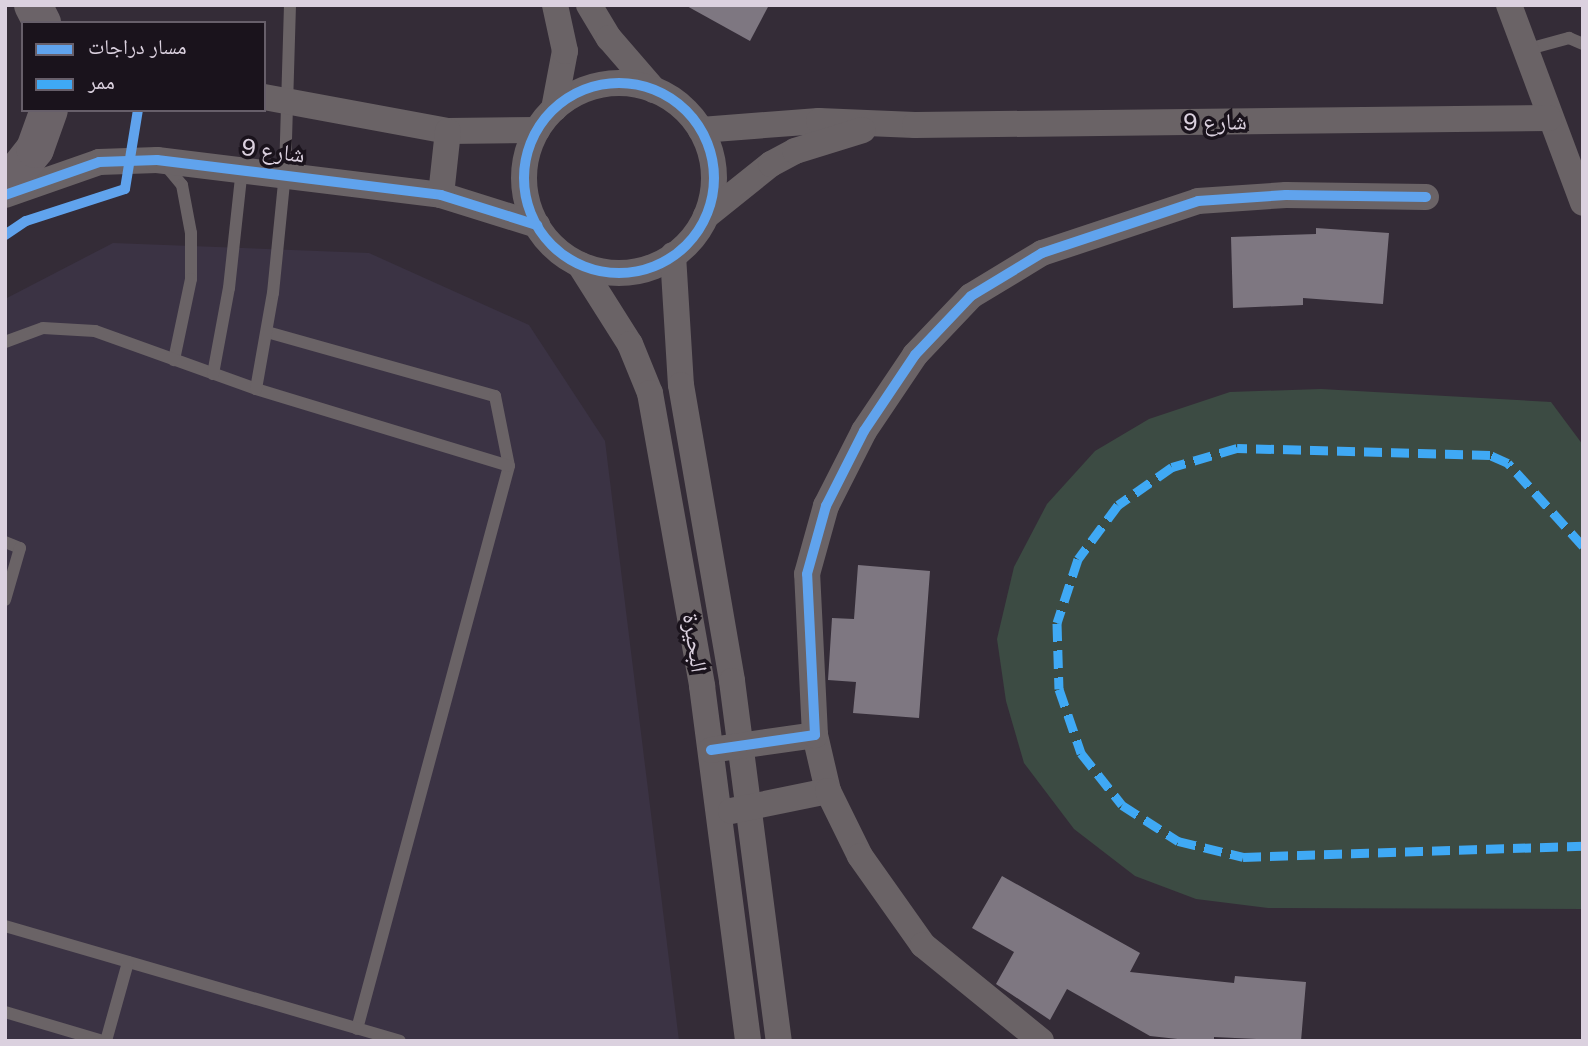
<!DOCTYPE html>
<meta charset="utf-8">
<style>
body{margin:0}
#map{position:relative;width:1588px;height:1046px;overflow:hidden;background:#342c37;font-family:"Public Sans","Noto Naskh Arabic",sans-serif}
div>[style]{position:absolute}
.commercial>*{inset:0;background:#3b3344}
.green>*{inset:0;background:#3c4b43}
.building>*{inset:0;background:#7e7781}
.service>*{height:12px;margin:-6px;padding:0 6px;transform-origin:6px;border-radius:6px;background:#6a6366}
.minor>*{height:26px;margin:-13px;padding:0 13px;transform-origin:13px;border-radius:13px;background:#6a6366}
.minor>.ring{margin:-13px;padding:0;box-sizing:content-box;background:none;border:26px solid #6a6366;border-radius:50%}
.primary>*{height:38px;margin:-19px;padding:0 19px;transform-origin:19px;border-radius:19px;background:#6b6368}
.quiet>*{height:9px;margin-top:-4.5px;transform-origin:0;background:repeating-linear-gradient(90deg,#3fa9f5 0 18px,transparent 0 27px)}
.cycleway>*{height:10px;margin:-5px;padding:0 5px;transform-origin:5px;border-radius:5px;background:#60a3ed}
.cycleway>.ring{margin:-5px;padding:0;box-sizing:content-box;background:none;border:10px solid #60a3ed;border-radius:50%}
span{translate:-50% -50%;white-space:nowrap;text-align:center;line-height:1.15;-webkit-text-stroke:7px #1a131c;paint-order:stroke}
.street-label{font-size:23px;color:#dbd1df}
.frame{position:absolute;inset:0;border:7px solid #dbd1df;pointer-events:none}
.legend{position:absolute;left:21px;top:21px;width:245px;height:91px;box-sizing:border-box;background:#1a131c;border:2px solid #675f6a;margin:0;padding:9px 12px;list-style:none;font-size:21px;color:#dbd1df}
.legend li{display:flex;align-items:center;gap:14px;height:35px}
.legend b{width:35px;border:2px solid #675f6a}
</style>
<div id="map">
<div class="commercial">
<div style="clip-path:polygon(113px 243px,369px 253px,529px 325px,605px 441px,679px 1041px,5px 1041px,5px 299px)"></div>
</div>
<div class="green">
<div style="clip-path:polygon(1321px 389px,1551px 402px,1583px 445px,1583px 909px,1268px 908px,1196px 899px,1135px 876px,1074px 829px,1024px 763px,1006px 701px,997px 639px,1014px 567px,1047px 504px,1095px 451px,1149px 419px,1230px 392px)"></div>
</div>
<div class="building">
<div style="clip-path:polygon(685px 5px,769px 5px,750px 41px)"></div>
<div style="clip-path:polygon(1316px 228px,1389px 233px,1383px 304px,1303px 298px,1303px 305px,1233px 308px,1231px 237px,1316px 234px)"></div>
<div style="clip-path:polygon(858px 565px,930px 571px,919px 718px,853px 713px,856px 682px,828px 680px,832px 618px,854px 619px)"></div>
<div style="clip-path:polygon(1002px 876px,1140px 953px,1130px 972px,1234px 983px,1235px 976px,1306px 982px,1301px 1041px,1214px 1037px,1214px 1041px,1196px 1041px,1150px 1036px,1067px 989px,1050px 1020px,996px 984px,1014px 952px,972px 928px)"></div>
</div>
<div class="service">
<div style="left:1525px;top:50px;width:46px;rotate:-15.3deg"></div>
<div style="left:1569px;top:38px;width:15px;rotate:23deg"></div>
<div style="left:166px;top:166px;width:25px;rotate:50deg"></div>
<div style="left:182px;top:185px;width:49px;rotate:79.4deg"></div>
<div style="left:191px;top:233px;width:46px;rotate:90deg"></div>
<div style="left:191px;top:279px;width:83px;rotate:101.9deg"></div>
<div style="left:267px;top:332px;width:237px;rotate:15.7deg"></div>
<div style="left:495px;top:396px;width:71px;rotate:78.7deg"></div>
<div style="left:509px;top:466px;width:583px;rotate:105.11deg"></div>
<div style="left:5px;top:342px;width:40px;rotate:-20.2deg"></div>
<div style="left:43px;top:328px;width:52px;rotate:3.3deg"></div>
<div style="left:95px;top:331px;width:171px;rotate:19.8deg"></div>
<div style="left:256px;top:389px;width:264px;rotate:16.9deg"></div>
<div style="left:213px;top:374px;width:87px;rotate:-79.5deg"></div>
<div style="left:229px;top:288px;width:121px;rotate:-83.8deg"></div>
<div style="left:256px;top:389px;width:97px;rotate:-80deg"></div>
<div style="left:273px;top:293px;width:121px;rotate:-84.3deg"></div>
<div style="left:285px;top:173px;width:168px;rotate:-88.3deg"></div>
<div style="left:5px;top:542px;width:16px;rotate:22deg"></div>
<div style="left:20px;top:548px;width:54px;rotate:106.1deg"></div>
<div style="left:5px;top:926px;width:411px;rotate:16.2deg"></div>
<div style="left:5px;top:1012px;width:102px;rotate:16.5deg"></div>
<div style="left:106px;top:1041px;width:82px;rotate:-74.4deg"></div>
</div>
<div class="minor">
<div style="left:589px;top:5px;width:39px;rotate:59deg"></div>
<div style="left:609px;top:38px;width:69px;rotate:49.1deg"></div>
<div style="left:1509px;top:5px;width:211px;rotate:69.5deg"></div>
<div class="ring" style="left:524px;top:83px;width:164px;height:164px"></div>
<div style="left:264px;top:97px;width:187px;rotate:10.5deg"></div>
<div style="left:448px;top:131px;width:89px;rotate:-0.6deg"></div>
<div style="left:554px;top:109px;width:59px;rotate:-79.3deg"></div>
<div style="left:565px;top:51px;width:47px;rotate:-102.3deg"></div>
<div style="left:701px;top:130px;width:118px;rotate:-4.4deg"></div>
<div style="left:819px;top:121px;width:96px;rotate:2.4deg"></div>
<div style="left:915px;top:125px;width:634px;rotate:-0.63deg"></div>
<div style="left:5px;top:195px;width:100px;rotate:-19.3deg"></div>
<div style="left:99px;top:162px;width:58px;rotate:-2deg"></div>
<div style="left:157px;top:160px;width:286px;rotate:7deg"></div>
<div style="left:441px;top:195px;width:101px;rotate:17.4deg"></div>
<div style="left:441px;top:195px;width:64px;rotate:-83.8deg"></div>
<div style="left:706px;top:216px;width:83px;rotate:-38.7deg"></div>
<div style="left:771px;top:164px;width:27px;rotate:-28deg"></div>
<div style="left:795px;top:151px;width:71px;rotate:-17.2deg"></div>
<div style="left:673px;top:255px;width:130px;rotate:86.5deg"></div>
<div style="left:681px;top:385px;width:300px;rotate:80.2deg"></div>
<div style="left:732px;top:681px;width:363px;rotate:82.6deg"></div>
<div style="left:580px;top:265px;width:93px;rotate:57.7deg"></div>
<div style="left:630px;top:344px;width:53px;rotate:67.8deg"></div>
<div style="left:650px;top:393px;width:298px;rotate:79.9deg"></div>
<div style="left:702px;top:686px;width:358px;rotate:82.6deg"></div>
<div style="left:815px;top:735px;width:57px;rotate:76.9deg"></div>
<div style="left:711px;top:750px;width:105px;rotate:-8.2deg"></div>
<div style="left:815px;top:735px;width:161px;rotate:-92.8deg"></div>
<div style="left:807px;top:574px;width:71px;rotate:-74.4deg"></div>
<div style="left:826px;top:506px;width:84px;rotate:-63.1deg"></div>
<div style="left:864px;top:431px;width:92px;rotate:-56.1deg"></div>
<div style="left:915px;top:355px;width:81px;rotate:-46.5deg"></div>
<div style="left:971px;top:296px;width:83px;rotate:-31.2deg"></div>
<div style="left:1042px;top:253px;width:164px;rotate:-18.4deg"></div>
<div style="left:1198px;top:201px;width:88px;rotate:-3.9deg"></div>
<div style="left:1286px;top:195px;width:140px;rotate:0.8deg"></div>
<div style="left:731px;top:811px;width:99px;rotate:-11.7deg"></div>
<div style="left:828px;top:791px;width:72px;rotate:63.8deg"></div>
<div style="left:860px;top:856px;width:109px;rotate:54.7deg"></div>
<div style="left:923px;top:945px;width:152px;rotate:39.1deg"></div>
</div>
<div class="primary">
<div style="left:33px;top:5px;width:20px;rotate:63deg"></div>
<div style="left:5px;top:187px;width:48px;rotate:-51.7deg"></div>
<div style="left:35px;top:149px;width:41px;rotate:-70.3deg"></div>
</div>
<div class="quiet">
<div style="left:1583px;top:546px;width:112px;rotate:-132.1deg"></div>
<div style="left:1508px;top:463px;width:20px;rotate:-156deg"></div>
<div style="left:1490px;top:455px;width:253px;rotate:-178.4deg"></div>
<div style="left:1237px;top:448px;width:68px;rotate:163.7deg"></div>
<div style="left:1172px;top:467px;width:66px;rotate:144.9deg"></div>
<div style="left:1118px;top:505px;width:67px;rotate:126.5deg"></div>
<div style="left:1078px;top:559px;width:67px;rotate:108.2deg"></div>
<div style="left:1057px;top:623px;width:66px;rotate:88.3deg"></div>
<div style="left:1059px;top:689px;width:68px;rotate:71deg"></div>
<div style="left:1081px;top:753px;width:66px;rotate:51.7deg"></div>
<div style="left:1122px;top:805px;width:67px;rotate:32.7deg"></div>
<div style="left:1178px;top:841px;width:67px;rotate:13.8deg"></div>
<div style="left:1243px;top:857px;width:340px;rotate:-1.9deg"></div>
</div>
<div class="cycleway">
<div class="ring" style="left:524px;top:83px;width:180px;height:180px"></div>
<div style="left:5px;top:195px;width:100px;rotate:-19.3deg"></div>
<div style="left:99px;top:162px;width:58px;rotate:-2deg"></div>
<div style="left:157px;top:160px;width:286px;rotate:7deg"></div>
<div style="left:441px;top:195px;width:101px;rotate:17.4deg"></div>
<div style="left:5px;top:235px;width:25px;rotate:-34deg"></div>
<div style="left:26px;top:221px;width:104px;rotate:-17.9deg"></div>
<div style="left:125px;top:189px;width:80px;rotate:-80.7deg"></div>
<div style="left:711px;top:750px;width:105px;rotate:-8.2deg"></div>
<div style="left:815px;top:735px;width:161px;rotate:-92.8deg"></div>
<div style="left:807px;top:574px;width:71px;rotate:-74.4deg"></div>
<div style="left:826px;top:506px;width:84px;rotate:-63.1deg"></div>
<div style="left:864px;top:431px;width:92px;rotate:-56.1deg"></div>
<div style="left:915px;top:355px;width:81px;rotate:-46.5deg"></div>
<div style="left:971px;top:296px;width:83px;rotate:-31.2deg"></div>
<div style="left:1042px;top:253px;width:164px;rotate:-18.4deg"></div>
<div style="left:1198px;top:201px;width:88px;rotate:-3.9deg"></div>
<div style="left:1286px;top:195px;width:140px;rotate:0.8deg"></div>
</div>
<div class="street-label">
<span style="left:1215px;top:122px;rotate:-1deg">شارع 9</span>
<span style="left:273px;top:151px;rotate:7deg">شارع 9</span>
<span style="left:695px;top:643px;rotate:81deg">البحيرة</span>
</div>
<div class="frame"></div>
<ul class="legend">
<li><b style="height:9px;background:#60a3ed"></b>مسار دراجات</li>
<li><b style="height:9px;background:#3fa9f5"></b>ممر</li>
</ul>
</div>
